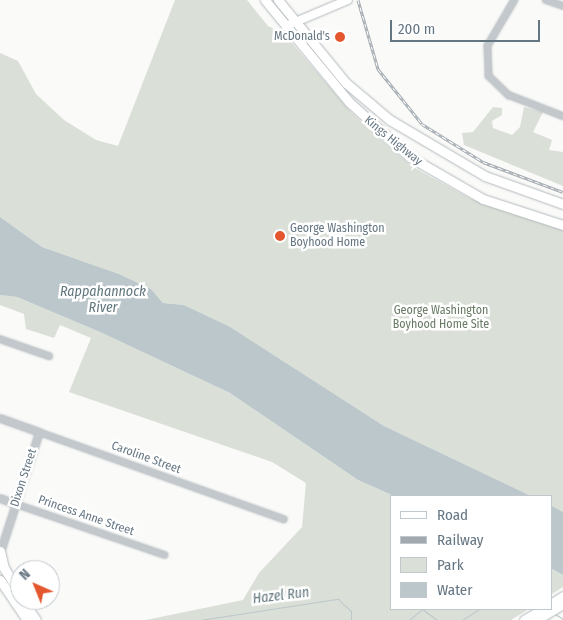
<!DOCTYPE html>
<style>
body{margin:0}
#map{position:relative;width:563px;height:620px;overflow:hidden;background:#fafaf8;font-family:"Fira Sans Condensed",sans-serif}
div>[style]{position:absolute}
.green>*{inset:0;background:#dadfd7}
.water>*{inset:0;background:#bbc7cb}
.stream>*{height:1px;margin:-0.5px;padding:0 0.5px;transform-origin:0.5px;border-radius:0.5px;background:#bbc7cb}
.roads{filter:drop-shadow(0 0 1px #b3babf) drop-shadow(0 0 1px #b3babf)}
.minor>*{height:5.5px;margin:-2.75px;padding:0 2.75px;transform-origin:2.75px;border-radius:2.75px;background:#c3c8cc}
.tertiary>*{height:7px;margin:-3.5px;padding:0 3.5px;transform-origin:3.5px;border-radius:3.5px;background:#c3c8cc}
.secondary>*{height:8px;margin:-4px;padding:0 4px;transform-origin:4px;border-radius:4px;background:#fff}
.primary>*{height:9px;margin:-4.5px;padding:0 4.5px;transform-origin:4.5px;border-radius:4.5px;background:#fff}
.trunk>*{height:9px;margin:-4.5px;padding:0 4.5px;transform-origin:4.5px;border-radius:4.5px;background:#fff}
.rail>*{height:3px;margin-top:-1.5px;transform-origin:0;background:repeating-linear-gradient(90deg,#fff 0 4px,#a2aab0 0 8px);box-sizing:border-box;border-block:1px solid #a2aab0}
.dots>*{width:14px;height:14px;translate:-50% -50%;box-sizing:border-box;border:2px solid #fff;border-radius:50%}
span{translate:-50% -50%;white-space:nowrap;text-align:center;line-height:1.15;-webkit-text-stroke:5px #fff;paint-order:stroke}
.poi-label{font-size:12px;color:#657683}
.right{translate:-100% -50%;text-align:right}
.left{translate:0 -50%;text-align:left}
.street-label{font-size:12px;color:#657683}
.park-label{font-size:12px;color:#687a64}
.water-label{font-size:14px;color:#60757c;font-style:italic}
.legend{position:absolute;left:390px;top:495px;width:162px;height:115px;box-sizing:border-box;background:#fff;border:1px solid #c1c8cd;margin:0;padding:6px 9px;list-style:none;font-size:15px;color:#657683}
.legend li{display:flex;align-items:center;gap:10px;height:25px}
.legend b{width:25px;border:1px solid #c1c8cd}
.north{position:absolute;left:10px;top:560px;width:50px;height:50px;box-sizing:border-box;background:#fff;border:1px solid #c1c8cd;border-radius:50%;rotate:316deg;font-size:14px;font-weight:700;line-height:20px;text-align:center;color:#657683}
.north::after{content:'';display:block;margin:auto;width:18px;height:22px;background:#e4572e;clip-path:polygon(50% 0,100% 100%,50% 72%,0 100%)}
.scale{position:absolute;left:390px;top:20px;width:150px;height:22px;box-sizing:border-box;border:2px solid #657683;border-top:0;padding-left:6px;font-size:15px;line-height:18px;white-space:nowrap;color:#657683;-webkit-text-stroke:4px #fff;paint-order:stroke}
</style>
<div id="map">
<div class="green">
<div style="clip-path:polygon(175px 0,247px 0,268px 26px,284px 34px,352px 113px,411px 166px,471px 199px,563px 229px,563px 512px,552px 506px,552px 496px,531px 496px,384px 426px,229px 327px,184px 305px,163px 303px,151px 289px,119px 274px,42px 247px,0 217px,0 53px,18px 61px,36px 94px,64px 120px,96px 140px,118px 146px)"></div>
<div style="clip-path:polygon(493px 107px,502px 108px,502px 115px,492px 121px,493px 128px,512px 135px,520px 127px,524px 107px,543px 112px,533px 132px,552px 140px,549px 150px,563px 152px,563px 186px,464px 145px,462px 133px,473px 132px)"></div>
<div style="clip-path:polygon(0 295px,17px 297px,100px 332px,230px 393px,358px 480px,394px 496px,392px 609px,529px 609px,511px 620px,146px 620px,243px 600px,259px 573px,302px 527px,306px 483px,272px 462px,69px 392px,91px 338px,60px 325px,54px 338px,26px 329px,24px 314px,0 305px)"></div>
<div style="clip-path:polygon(552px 569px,563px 575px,563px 587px,552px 594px)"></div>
</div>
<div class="water">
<div style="clip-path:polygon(0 217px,42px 247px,119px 274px,151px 289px,163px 303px,184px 305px,230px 327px,384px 426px,531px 496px,394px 496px,358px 480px,230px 393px,100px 332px,17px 297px,0 295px)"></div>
<div style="clip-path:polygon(552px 506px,563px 512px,563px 575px,552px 569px)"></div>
</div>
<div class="stream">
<div style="left:555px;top:614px;width:9px;rotate:32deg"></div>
<div style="left:200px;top:620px;width:140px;rotate:-8.7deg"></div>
<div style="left:338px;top:599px;width:18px;rotate:43deg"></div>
<div style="left:351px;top:611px;width:9px;rotate:90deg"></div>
<div style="left:409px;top:620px;width:17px;rotate:-40deg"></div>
<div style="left:422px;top:609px;width:19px;rotate:36deg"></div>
<div style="left:462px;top:620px;width:20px;rotate:-33deg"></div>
</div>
<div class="roads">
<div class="minor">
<div style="left:515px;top:0;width:53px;rotate:120.4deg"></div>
<div style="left:488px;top:46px;width:30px;rotate:88deg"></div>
<div style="left:489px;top:76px;width:28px;rotate:44deg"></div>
<div style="left:509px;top:95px;width:58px;rotate:21.3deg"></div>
<div style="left:546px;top:0;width:18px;rotate:19deg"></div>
<div style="left:0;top:339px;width:52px;rotate:19.1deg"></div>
<div style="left:39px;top:432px;width:260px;rotate:19.6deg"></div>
<div style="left:16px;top:504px;width:157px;rotate:18.9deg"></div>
</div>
<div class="tertiary">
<div style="left:0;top:418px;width:41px;rotate:19.7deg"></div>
<div style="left:39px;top:432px;width:126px;rotate:108deg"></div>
<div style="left:0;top:498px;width:17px;rotate:21deg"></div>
</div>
<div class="secondary">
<div style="left:286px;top:26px;width:67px;rotate:-22.8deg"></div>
</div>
<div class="primary">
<div style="left:265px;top:0;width:132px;rotate:50.5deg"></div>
<div style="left:349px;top:102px;width:82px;rotate:42deg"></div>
<div style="left:410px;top:157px;width:84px;rotate:29.9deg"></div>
<div style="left:483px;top:199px;width:84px;rotate:18deg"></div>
<div style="left:278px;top:0;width:107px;rotate:50.7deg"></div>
<div style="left:346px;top:83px;width:57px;rotate:40.1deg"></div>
<div style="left:390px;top:120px;width:110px;rotate:30.5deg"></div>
<div style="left:485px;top:176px;width:83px;rotate:19.7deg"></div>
<div style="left:0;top:551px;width:17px;rotate:77deg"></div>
<div style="left:4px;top:568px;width:31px;rotate:58deg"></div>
<div style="left:0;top:580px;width:48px;rotate:56deg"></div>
<div style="left:22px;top:600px;width:24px;rotate:55deg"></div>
</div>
<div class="trunk">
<div style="left:552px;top:603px;width:13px;rotate:-32deg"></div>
<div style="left:524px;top:620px;width:22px;rotate:-30deg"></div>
<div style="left:536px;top:620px;width:31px;rotate:-31deg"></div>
</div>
</div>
<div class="rail">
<div style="left:358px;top:0;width:72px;rotate:73.8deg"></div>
<div style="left:378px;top:69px;width:70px;rotate:51.3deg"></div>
<div style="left:422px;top:124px;width:72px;rotate:31.9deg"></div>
<div style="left:483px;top:162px;width:85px;rotate:20.6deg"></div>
</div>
<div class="dots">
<div style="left:340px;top:37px;background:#e4572e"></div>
<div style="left:280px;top:236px;background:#e4572e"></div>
</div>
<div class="poi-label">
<span class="right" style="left:330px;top:37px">McDonald's</span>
<span class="left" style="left:290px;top:236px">George Washington<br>Boyhood Home</span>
</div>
<div class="street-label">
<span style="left:393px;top:141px;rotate:39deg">Kings Highway</span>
<span style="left:146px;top:458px;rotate:20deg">Caroline Street</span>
<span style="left:24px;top:478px;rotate:-72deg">Dixon Street</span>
<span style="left:86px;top:516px;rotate:19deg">Princess Anne Street</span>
</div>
<div class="park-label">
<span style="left:441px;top:318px">George Washington<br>Boyhood Home Site</span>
</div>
<div class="water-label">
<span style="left:103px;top:300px">Rappahannock<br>River</span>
<span style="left:281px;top:596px;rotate:-7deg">Hazel Run</span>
</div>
<ul class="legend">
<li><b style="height:6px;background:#fff"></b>Road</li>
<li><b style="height:6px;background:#a2aab0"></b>Railway</li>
<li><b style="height:14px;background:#dadfd7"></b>Park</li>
<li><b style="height:14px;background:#bbc7cb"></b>Water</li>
</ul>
<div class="north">N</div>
<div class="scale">200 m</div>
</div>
